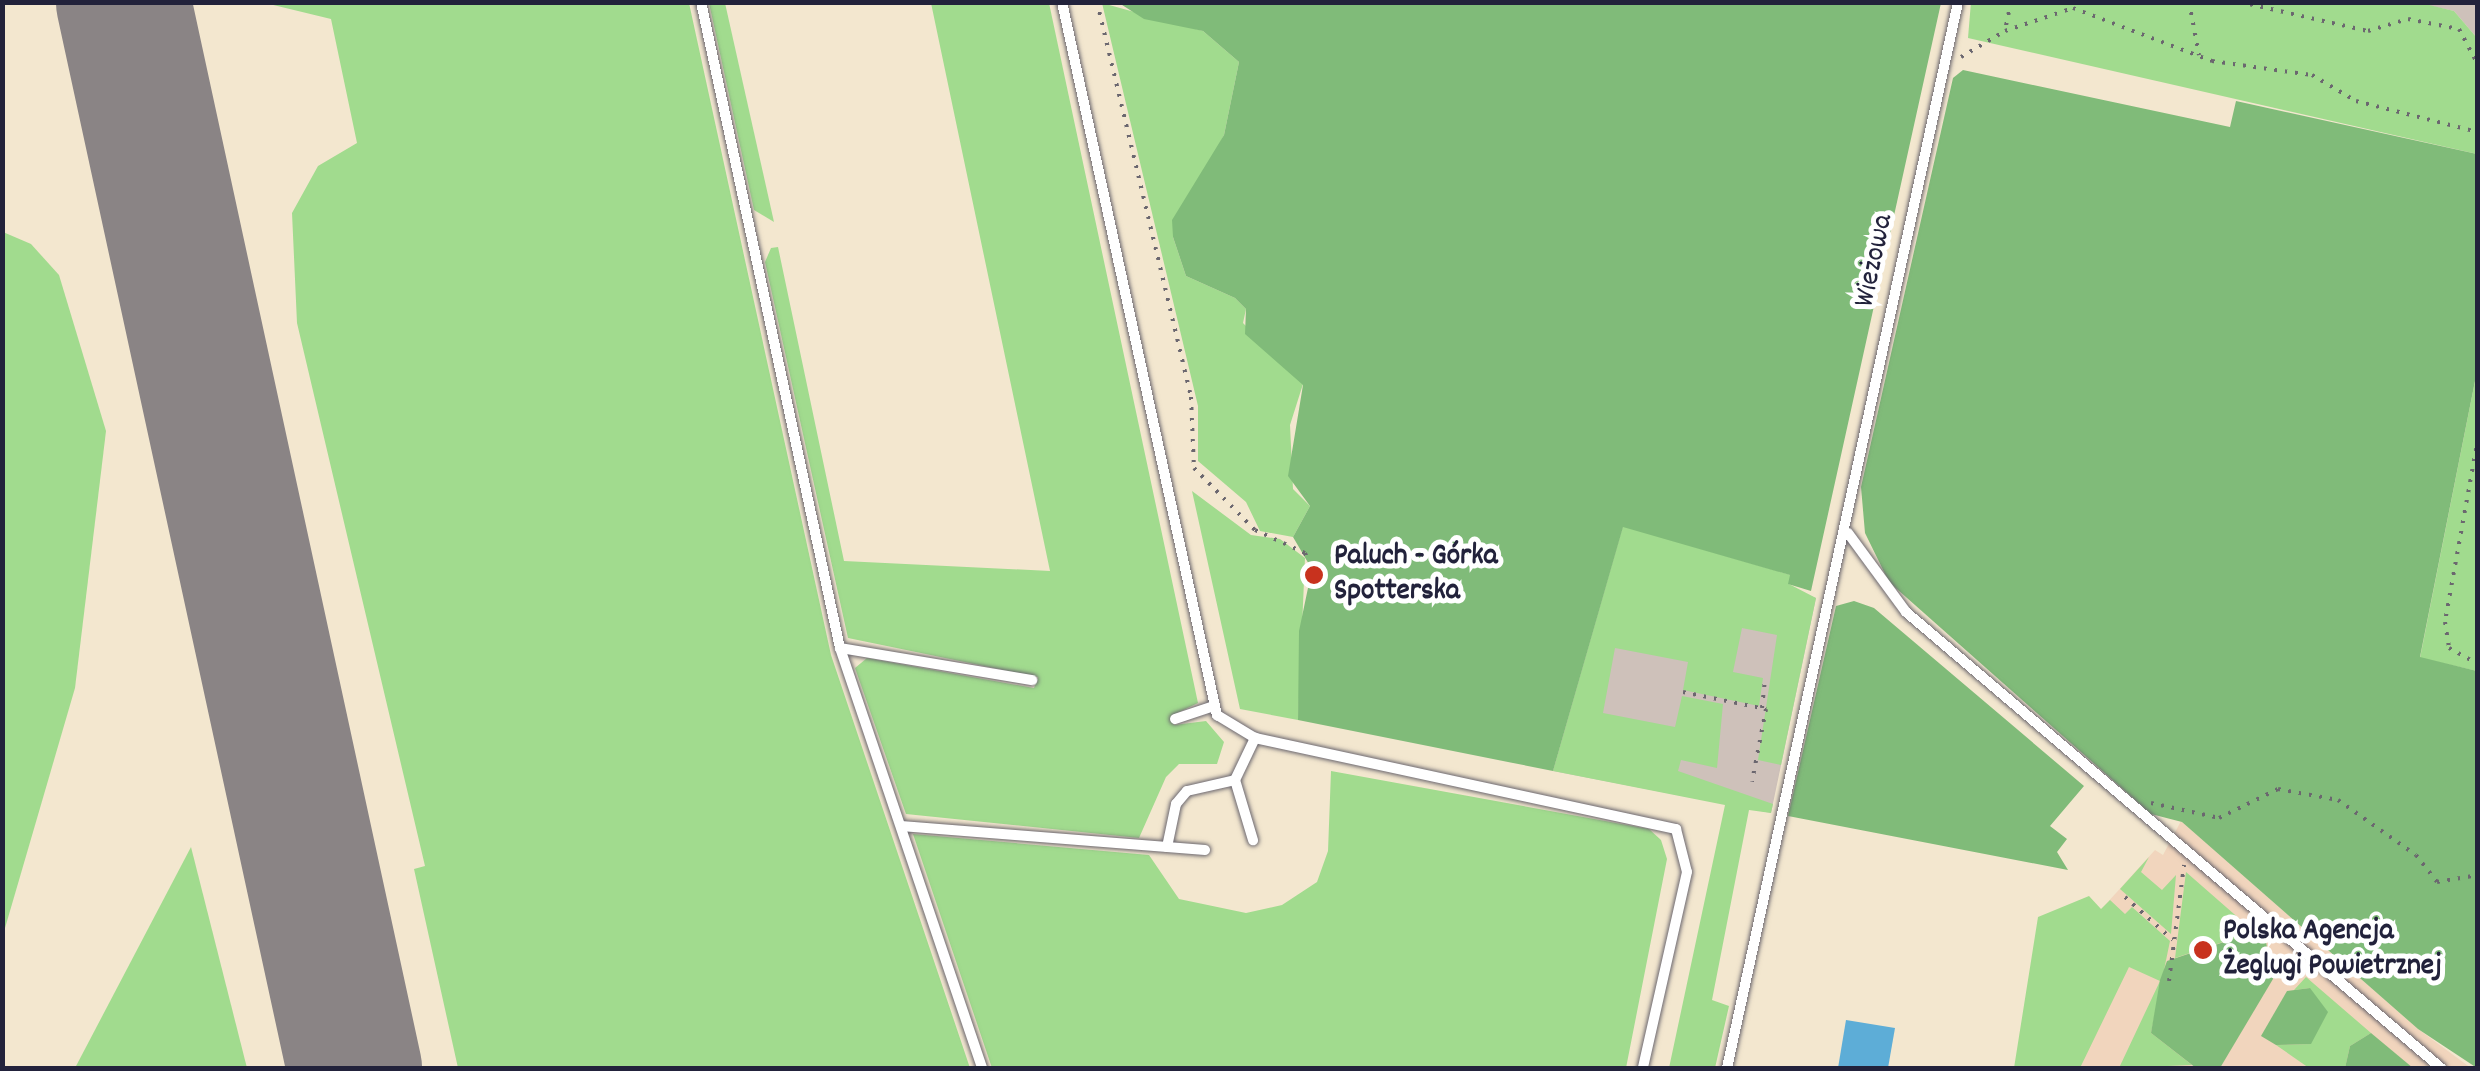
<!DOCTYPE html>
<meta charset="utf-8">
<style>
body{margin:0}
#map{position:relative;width:2480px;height:1071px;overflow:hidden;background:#f3e7cf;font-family:Dekko,sans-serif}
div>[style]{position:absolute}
.built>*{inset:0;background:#f1d5bd}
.industrial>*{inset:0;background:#cec1ba}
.green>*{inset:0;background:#a1db8e}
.forest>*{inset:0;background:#80bb79}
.water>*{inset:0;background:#5dadd7}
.runway>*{height:135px;margin:-67.5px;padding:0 67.5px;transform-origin:67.5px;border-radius:67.5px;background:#8a8485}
.path>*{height:4px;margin-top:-2px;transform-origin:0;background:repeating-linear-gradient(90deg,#6b676f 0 2.5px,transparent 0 10.5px)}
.roads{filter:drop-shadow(0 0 2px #6b676f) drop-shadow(0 0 2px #6b676f)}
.lane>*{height:10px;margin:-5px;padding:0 5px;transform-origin:5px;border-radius:5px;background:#fff}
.dots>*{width:28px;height:28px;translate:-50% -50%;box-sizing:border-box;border:5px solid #fff;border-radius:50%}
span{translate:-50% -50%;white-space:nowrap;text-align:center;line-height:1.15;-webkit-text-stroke:10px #fff;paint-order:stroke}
.street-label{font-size:30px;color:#22223b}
.poi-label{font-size:30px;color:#22223b;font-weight:700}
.left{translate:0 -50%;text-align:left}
.frame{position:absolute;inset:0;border:5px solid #22223b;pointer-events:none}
</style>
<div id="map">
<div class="built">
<div style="clip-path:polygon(2181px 821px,2418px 1029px,2471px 1068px,2056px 1068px,2077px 936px,2155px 850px,2163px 855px)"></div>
</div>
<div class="industrial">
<div style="clip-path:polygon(2417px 3px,2477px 3px,2477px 38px,2454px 11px)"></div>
<div style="clip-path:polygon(1623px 526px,1816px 598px,1771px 813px,1553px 771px)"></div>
</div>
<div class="green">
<div style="clip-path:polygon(1971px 2px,2417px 2px,2454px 11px,2477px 38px,2477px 154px,1968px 38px)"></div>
<div style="clip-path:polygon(265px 3px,689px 3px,831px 655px,970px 1068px,458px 1068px,414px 869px,425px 866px,297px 323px,292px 213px,318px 166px,357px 143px,331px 19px)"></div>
<div style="clip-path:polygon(709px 3px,725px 3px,774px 222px,754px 210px)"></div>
<div style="clip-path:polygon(931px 3px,1049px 3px,1198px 703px,1171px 716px,1174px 725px,1206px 721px,1224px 742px,1217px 764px,1179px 764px,1166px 777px,1139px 838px,906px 814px,855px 668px,867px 658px,1034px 688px,1038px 677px,848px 638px,765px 262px,771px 248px,778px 247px,844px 561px,1050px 571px)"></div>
<div style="clip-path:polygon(1102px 3px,1203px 31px,1239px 62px,1224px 135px,1173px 237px,1186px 276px,1235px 298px,1246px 309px,1243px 323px,1303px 384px,1290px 425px,1293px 489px,1310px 506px,1293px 537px,1260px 531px,1246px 502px,1198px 461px,1198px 406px)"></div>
<div style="clip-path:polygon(3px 232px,31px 244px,59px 275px,106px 431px,75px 688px,3px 935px)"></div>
<div style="clip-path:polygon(2477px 371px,2477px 671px,2420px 658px)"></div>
<div style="clip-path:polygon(1192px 491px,1251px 535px,1280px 539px,1305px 558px,1298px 720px,1240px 709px)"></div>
<div style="clip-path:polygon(1623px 526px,1791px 575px,1789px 584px,1816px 598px,1781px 765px,1758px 760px,1777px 635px,1742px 628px,1733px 672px,1763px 678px,1759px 706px,1683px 690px,1688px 662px,1615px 648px,1603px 713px,1675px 727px,1682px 696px,1723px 704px,1717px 768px,1681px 760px,1678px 771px,1773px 804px,1771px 813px,1749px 810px,1712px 1000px,1729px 1006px,1715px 1068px,1669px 1068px,1725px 805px,1553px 771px)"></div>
<div style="clip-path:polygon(1331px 771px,1649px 829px,1661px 840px,1667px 859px,1626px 1068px,992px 1068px,913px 834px,1149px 855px,1179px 899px,1246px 913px,1282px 905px,1317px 882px,1328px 851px)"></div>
<div style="clip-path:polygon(191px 847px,247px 1068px,75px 1068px)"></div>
<div style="clip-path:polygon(2149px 857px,2141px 872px,2162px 890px,2176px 875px,2171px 934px,2120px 889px)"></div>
<div style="clip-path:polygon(2186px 872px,2266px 942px,2232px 939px,2175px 958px)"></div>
<div style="clip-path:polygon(2089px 896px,2101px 909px,2110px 900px,2125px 914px,2132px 907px,2170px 941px,2151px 1033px,2192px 1065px,2119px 1068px,2160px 981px,2129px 967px,2080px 1068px,2014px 1068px,2038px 917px)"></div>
<div style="clip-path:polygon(2306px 977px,2371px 1033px,2350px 1046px,2345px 1068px,2309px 1068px,2276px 1045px,2311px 1044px,2310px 988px,2294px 990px)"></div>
</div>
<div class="forest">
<div style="clip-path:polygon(1119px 3px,1941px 3px,1811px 591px,1788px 584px,1790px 575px,1623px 527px,1553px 771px,1298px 720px,1299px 631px,1308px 588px,1320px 583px,1293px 537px,1310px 506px,1288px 476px,1303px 385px,1245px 334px,1246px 309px,1235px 298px,1186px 276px,1173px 237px,1172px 220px,1224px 135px,1239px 62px,1203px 31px,1144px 19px)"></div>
<div style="clip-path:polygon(1963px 70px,2230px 127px,2236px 101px,2477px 154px,2477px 371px,2420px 657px,2477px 671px,2477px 1068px,2418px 1029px,2182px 822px,2151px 814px,1889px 582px,1865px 533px,1861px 487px,1953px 78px)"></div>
<div style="clip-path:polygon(1854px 601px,1874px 608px,2084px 786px,2050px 826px,2067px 839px,2057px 852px,2068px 870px,1788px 816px,1836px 606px)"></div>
<div style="clip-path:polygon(2233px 939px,2266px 942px,2273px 979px,2220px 1068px,2196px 1068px,2151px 1033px,2160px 980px,2167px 961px)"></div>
<div style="clip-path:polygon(2310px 988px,2328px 1012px,2311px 1044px,2276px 1045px,2261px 1036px,2287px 991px)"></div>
<div style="clip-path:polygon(2371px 1033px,2413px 1068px,2345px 1068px,2350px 1046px)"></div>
</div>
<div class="water">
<div style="clip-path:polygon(1846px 1020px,1895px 1028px,1888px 1068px,1838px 1068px)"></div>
</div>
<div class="runway">
<div style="left:123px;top:2px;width:1091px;rotate:77.77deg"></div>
</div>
<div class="path">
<div style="left:1097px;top:2px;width:406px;rotate:76.6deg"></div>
<div style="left:1191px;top:397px;width:71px;rotate:87.6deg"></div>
<div style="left:1194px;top:468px;width:87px;rotate:45.5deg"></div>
<div style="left:1255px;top:530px;width:55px;rotate:24.7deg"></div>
<div style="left:1305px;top:553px;width:24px;rotate:68deg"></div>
<div style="left:2011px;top:2px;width:30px;rotate:102deg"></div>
<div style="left:2005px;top:31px;width:72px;rotate:-18.7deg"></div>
<div style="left:2073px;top:8px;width:149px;rotate:20.9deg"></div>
<div style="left:2212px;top:61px;width:101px;rotate:8deg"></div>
<div style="left:2312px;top:75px;width:51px;rotate:30.6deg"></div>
<div style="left:2356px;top:101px;width:126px;rotate:14.3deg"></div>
<div style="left:2189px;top:2px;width:54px;rotate:79.3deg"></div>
<div style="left:2240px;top:2px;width:131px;rotate:12.8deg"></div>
<div style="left:2368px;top:31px;width:42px;rotate:-16.7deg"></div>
<div style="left:2408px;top:19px;width:52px;rotate:11.1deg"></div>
<div style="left:2459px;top:29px;width:40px;rotate:62deg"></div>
<div style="left:1961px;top:57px;width:51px;rotate:-30.6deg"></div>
<div style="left:2478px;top:438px;width:187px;rotate:100.2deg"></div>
<div style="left:2445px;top:622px;width:26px;rotate:81deg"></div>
<div style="left:2449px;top:648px;width:33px;rotate:29deg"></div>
<div style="left:1683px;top:692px;width:85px;rotate:11.6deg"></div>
<div style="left:1766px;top:709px;width:74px;rotate:100.9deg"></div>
<div style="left:1762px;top:708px;width:30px;rotate:-84deg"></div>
<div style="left:2151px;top:803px;width:70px;rotate:12.4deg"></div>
<div style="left:2219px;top:818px;width:66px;rotate:-26.2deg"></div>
<div style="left:2278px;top:789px;width:61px;rotate:10.4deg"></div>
<div style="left:2338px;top:800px;width:95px;rotate:35.2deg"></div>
<div style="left:2416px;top:855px;width:34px;rotate:52deg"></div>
<div style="left:2437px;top:882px;width:42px;rotate:-9.7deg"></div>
<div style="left:2125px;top:897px;width:64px;rotate:41.9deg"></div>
<div style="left:2169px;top:981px;width:117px;rotate:-82.6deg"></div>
</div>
<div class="roads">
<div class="lane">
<div style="left:701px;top:2px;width:661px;rotate:77.86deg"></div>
<div style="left:840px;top:648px;width:443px;rotate:71.3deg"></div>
<div style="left:1062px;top:2px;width:730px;rotate:77.74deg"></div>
<div style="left:1217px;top:715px;width:44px;rotate:31.2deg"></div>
<div style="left:1255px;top:738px;width:431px;rotate:12.2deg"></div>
<div style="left:1676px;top:829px;width:44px;rotate:75.7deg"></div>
<div style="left:1687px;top:872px;width:201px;rotate:102.7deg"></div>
<div style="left:1848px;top:533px;width:98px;rotate:53.7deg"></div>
<div style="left:1906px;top:612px;width:703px;rotate:40.44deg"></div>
<div style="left:840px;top:648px;width:195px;rotate:9.5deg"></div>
<div style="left:1175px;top:719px;width:41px;rotate:-18.4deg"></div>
<div style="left:1235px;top:780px;width:63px;rotate:73.3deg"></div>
<div style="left:901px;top:826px;width:305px;rotate:4.5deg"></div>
<div style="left:1167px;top:847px;width:44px;rotate:-78.2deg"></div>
<div style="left:1176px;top:804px;width:17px;rotate:-50deg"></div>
<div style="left:1187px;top:791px;width:49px;rotate:-12.9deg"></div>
<div style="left:1235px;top:780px;width:47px;rotate:-64.5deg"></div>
<div style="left:1727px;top:1068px;width:1091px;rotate:-77.77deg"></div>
</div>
</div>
<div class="dots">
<div style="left:1314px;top:575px;background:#c8321e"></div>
<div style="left:2203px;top:950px;background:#c8321e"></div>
</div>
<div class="street-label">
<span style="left:1876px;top:261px;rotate:-78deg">Wieżowa</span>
</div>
<div class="poi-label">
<span class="left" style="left:1334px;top:575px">Paluch - Górka<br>Spotterska</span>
<span class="left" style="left:2223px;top:950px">Polska Agencja<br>Żeglugi Powietrznej</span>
</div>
<div class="frame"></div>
</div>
